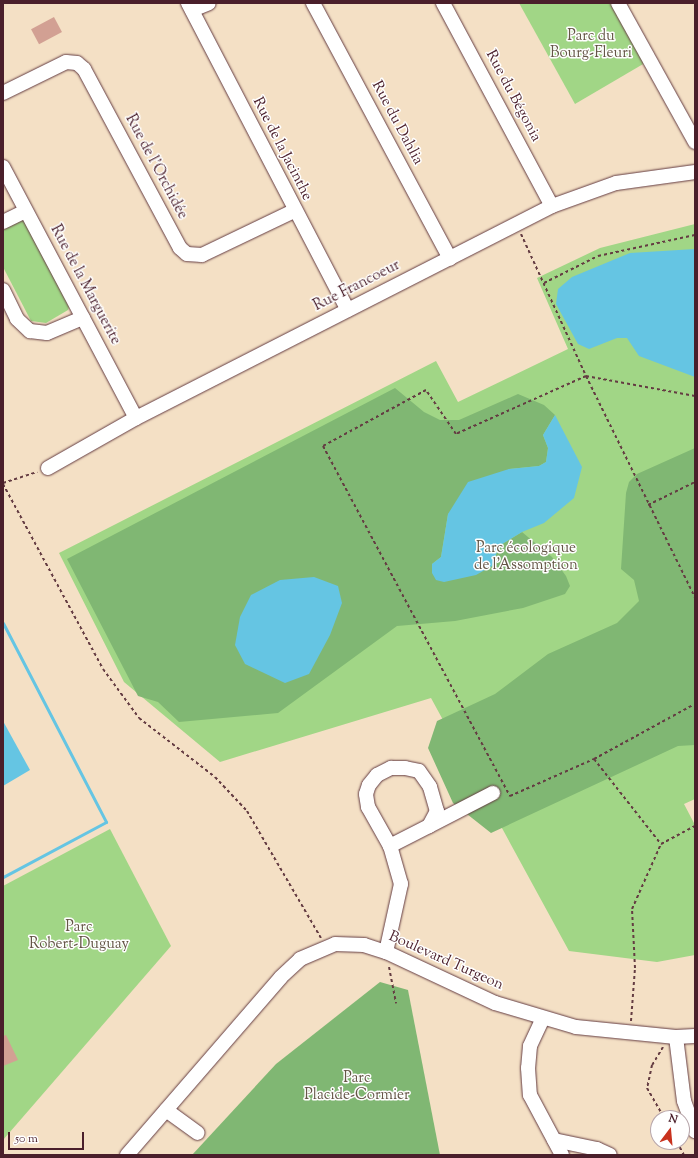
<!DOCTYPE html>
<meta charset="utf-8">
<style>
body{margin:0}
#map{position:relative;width:698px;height:1158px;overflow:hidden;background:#f4e0c5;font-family:"Sorts Mill Goudy",serif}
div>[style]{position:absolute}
.green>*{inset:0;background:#a1d686}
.forest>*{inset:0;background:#80b773}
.water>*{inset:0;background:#65c5e3}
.stream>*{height:3px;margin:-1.5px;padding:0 1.5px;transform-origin:1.5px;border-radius:1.5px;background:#65c5e3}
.building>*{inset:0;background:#d2a093;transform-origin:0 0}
.path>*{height:2px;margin-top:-1px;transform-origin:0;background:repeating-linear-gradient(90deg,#643c42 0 3px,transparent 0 6px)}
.roads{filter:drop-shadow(0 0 1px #643c42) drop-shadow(0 0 1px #643c42)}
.minor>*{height:14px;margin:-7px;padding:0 7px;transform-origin:7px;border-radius:7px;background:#fff}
span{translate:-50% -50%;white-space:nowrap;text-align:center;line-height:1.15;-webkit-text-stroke:3px #fff;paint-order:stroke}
.park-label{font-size:15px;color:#645646}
.street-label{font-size:15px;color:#4a1f2b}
.frame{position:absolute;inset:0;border:4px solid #4a1f2b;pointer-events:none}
.north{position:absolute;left:650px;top:1110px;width:40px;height:40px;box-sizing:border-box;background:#fff;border:1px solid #b7a5aa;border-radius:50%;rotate:16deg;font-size:11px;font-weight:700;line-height:16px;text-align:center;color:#4a1f2b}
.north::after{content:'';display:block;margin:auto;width:14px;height:18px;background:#c8321e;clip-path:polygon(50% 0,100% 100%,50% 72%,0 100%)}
.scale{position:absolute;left:8px;top:1132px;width:76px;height:18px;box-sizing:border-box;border:2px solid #4a1f2b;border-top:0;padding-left:5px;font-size:12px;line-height:14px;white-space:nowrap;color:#4a1f2b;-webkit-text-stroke:3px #fff;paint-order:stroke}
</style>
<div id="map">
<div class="green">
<div style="clip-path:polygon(519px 3px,618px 3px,650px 60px,575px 104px)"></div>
<div style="clip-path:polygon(24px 219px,69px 307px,68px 310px,46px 323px,31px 321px,3px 267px,3px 230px)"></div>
<div style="clip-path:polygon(695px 224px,695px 799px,684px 804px,695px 825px,695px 955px,657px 962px,569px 951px,431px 698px,220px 762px,124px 682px,59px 553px,436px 361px,458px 402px,568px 349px,537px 278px,600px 248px)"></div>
<div style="clip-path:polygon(110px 829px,171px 946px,3px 1140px,3px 886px)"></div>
</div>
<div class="forest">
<div style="clip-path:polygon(395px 388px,424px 412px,440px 420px,459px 420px,518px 394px,544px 405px,555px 415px,543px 435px,548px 448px,546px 462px,539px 466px,509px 469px,448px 514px,441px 557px,432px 564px,492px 566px,499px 546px,522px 532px,552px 557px,566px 576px,570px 586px,565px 594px,523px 608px,455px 621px,397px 626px,278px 713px,179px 722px,158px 702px,138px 696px,67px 559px)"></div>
<div style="clip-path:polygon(695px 448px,695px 745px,678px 746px,491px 833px,453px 803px,428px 748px,437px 721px,495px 694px,548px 654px,617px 623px,639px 601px,634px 580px,621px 569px,626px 493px,629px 482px,637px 474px)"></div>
<div style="clip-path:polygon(380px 982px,408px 990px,440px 1155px,192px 1155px,276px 1064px)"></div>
</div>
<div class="water">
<div style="clip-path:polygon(695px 249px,695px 377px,639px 356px,627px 338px,617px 338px,589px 349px,578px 344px,556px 304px,558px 289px,572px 277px,630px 253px)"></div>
<div style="clip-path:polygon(555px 415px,582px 467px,574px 498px,544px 523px,522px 532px,499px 546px,492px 566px,476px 575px,444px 582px,436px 580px,432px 573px,432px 564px,441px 557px,448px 514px,468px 482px,509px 469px,539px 466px,546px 462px,548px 448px,543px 435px)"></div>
<div style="clip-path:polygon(314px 577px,338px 586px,342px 603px,330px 635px,309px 674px,285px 683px,245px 664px,235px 645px,240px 617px,251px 595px,280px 580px)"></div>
<div style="clip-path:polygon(3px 721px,30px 770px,3px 786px)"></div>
</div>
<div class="stream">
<div style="left:3px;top:623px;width:224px;rotate:62.6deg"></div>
<div style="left:106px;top:822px;width:117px;rotate:151.9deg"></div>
</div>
<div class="building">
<div style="left:54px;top:17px;width:17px;height:26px;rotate:62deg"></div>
<div style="clip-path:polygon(6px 1035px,18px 1060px,3px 1066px,3px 1036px)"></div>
</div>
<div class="path">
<div style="left:521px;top:234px;width:156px;rotate:65.4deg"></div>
<div style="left:586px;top:376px;width:247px;rotate:63.8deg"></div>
<div style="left:544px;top:283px;width:60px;rotate:-26.6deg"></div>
<div style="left:598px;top:256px;width:99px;rotate:-12.2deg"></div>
<div style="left:695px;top:396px;width:111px;rotate:-169.6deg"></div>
<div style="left:586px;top:376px;width:142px;rotate:156deg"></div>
<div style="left:456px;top:434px;width:53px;rotate:-124.3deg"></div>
<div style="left:426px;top:390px;width:117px;rotate:151.5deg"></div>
<div style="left:323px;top:446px;width:397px;rotate:61.9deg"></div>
<div style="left:510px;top:796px;width:92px;rotate:-23.8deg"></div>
<div style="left:594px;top:759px;width:115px;rotate:-28.6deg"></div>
<div style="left:3px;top:483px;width:36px;rotate:-18deg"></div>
<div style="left:3px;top:484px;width:210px;rotate:61.6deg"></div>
<div style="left:103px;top:669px;width:61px;rotate:53.7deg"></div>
<div style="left:139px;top:718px;width:96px;rotate:37.8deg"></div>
<div style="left:215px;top:777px;width:47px;rotate:46.7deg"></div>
<div style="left:247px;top:811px;width:147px;rotate:59.8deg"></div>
<div style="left:648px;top:505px;width:52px;rotate:-26.1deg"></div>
<div style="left:594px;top:759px;width:108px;rotate:51.8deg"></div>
<div style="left:389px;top:967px;width:37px;rotate:79deg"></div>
<div style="left:631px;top:1021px;width:53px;rotate:-85.7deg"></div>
<div style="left:635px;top:968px;width:59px;rotate:-92.9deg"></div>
<div style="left:632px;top:909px;width:71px;rotate:-66deg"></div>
<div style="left:661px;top:844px;width:38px;rotate:-28deg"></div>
<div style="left:663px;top:1047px;width:21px;rotate:121deg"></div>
<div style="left:652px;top:1065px;width:24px;rotate:102deg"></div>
<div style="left:647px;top:1088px;width:34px;rotate:60deg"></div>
<div style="left:677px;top:1142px;width:15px;rotate:62deg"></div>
</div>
<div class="roads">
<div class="minor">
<div style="left:188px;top:3px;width:346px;rotate:62.5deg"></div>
<div style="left:313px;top:3px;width:290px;rotate:61.8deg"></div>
<div style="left:443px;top:3px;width:230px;rotate:61.8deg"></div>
<div style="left:618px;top:3px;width:159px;rotate:61deg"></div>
<div style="left:192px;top:10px;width:18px;rotate:-22deg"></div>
<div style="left:3px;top:93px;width:70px;rotate:-26.2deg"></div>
<div style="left:66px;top:62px;width:11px;rotate:5deg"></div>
<div style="left:77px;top:63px;width:9px;rotate:41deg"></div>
<div style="left:84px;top:69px;width:203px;rotate:61.8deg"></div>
<div style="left:180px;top:248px;width:9px;rotate:41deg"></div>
<div style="left:187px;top:254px;width:15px;rotate:4deg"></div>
<div style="left:202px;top:255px;width:102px;rotate:-25.6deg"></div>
<div style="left:3px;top:167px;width:284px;rotate:62.1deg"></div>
<div style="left:3px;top:222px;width:25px;rotate:-26deg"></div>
<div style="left:3px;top:290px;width:32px;rotate:64deg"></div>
<div style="left:17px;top:319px;width:18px;rotate:43deg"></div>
<div style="left:30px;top:331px;width:17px;rotate:7deg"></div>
<div style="left:47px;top:333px;width:39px;rotate:-23deg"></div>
<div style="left:48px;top:468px;width:101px;rotate:-29.6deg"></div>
<div style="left:136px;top:418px;width:467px;rotate:-27deg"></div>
<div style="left:552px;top:206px;width:68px;rotate:-19.8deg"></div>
<div style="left:616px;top:183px;width:80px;rotate:-7.9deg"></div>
<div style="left:429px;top:826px;width:72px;rotate:-27.3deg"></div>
<div style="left:386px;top:952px;width:70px;rotate:-77.6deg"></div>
<div style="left:401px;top:884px;width:40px;rotate:-106deg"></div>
<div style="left:390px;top:846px;width:45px;rotate:-119.4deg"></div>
<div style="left:368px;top:807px;width:13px;rotate:-99deg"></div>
<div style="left:366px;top:794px;width:9px;rotate:-72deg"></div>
<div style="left:369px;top:785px;width:13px;rotate:-51deg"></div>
<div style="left:377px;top:775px;width:16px;rotate:-27deg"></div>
<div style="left:391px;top:768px;width:14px"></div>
<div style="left:405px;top:768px;width:14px;rotate:12deg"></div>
<div style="left:419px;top:771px;width:19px;rotate:55deg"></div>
<div style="left:430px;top:787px;width:25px;rotate:74deg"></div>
<div style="left:437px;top:811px;width:17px;rotate:118deg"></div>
<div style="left:429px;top:826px;width:44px;rotate:152.9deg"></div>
<div style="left:543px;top:1018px;width:31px;rotate:115deg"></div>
<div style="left:530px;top:1046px;width:22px;rotate:95deg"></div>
<div style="left:528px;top:1068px;width:27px;rotate:86deg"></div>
<div style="left:530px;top:1095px;width:68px;rotate:61.9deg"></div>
<div style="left:676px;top:1037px;width:64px;rotate:82.9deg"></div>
<div style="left:684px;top:1101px;width:32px;rotate:70deg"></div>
<div style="left:166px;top:1110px;width:39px;rotate:36deg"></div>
<div style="left:554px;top:1140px;width:44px;rotate:11.8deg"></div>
<div style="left:597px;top:1149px;width:14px;rotate:25deg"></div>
<div style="left:127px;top:1155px;width:235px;rotate:-49.1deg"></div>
<div style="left:281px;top:977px;width:26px;rotate:-43deg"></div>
<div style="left:300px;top:959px;width:38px;rotate:-23deg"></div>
<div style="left:335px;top:944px;width:29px;rotate:2deg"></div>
<div style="left:364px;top:945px;width:23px;rotate:18deg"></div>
<div style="left:386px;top:952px;width:120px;rotate:25.1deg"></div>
<div style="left:495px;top:1003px;width:84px;rotate:16.5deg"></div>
<div style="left:576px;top:1027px;width:100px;rotate:5.7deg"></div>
<div style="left:676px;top:1037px;width:19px;rotate:-3deg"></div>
</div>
</div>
<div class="park-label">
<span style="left:591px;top:45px">Parc du<br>Bourg-Fleuri</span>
<span style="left:526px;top:557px">Parc écologique<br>de l'Assomption</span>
<span style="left:79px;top:936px">Parc<br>Robert-Duguay</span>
<span style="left:357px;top:1087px">Parc<br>Placide-Cormier</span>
</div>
<div class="street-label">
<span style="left:513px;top:96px;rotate:62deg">Rue du Bégonia</span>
<span style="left:397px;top:123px;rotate:62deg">Rue du Dahlia</span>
<span style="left:282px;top:149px;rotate:63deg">Rue de la Jacinthe</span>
<span style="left:156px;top:167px;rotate:62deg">Rue de l'Orchidée</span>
<span style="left:85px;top:285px;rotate:62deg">Rue de la Marguerite</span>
<span style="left:357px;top:286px;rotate:-27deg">Rue Francoeur</span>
<span style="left:446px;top:961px;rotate:24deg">Boulevard Turgeon</span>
</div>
<div class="frame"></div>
<div class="north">N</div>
<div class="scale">50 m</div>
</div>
